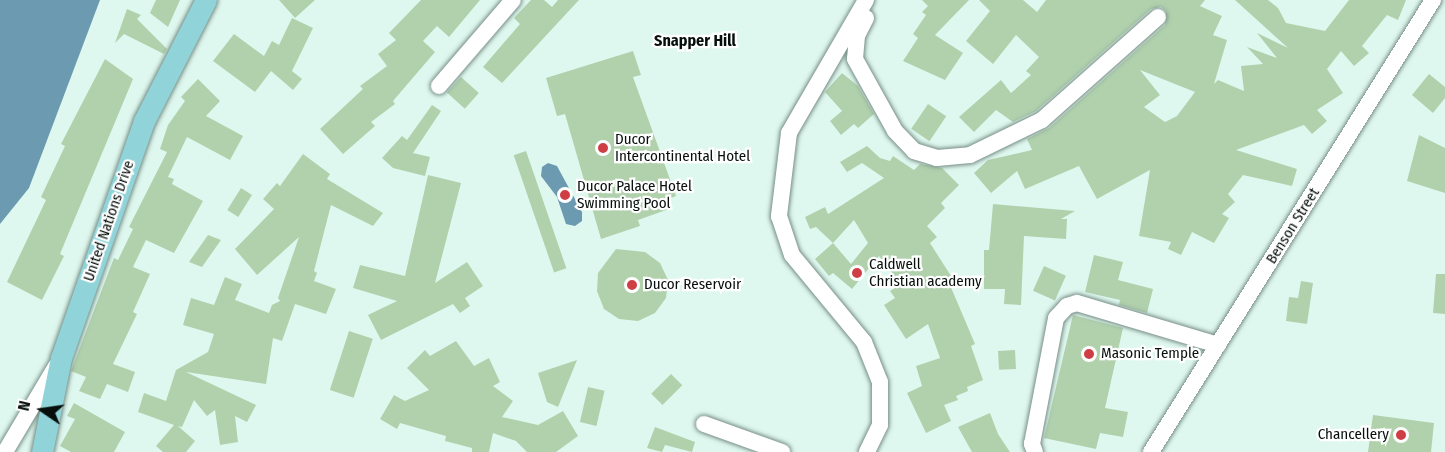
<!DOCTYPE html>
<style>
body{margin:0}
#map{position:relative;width:1445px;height:452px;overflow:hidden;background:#dff8ef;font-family:"Fira Sans Condensed",sans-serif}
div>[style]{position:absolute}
.water>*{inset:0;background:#6c9ab1}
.building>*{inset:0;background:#b1d1ad;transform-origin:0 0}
.roads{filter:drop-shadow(0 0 2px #778e86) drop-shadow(0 0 2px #778e86)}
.minor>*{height:16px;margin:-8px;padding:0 8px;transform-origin:8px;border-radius:8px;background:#fff}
.major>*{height:21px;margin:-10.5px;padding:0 10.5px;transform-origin:10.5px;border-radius:10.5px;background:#90d4d9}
.dots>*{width:16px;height:16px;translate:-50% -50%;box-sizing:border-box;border:3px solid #fff;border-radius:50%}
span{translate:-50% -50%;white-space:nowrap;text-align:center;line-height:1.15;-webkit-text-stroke:4.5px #fff;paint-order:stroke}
.poi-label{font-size:15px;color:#060f0c}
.left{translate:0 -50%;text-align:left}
.right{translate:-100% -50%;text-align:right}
.street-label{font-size:15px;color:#060f0c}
.neighbourhood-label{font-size:16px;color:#060f0c;font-weight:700}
.north{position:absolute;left:12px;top:380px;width:60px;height:60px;-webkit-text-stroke:4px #fff;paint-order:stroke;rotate:283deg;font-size:16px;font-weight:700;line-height:24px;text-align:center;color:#060f0c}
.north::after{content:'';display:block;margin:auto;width:21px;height:27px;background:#060f0c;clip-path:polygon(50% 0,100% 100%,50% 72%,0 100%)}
</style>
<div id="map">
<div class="water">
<div style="clip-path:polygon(0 0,100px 0,29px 188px,0 224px)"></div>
<div style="clip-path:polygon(548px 163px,557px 166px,582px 212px,582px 221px,575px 226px,566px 224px,557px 197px,541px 176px,542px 167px)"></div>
</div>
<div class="building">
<div style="clip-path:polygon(156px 0,180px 0,168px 27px,150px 13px)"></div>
<div style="clip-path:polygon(279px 0,315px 0,295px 18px)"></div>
<div style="clip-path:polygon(421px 0,480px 0,449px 37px,437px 26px,423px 41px,435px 52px,393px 101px,395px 104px,371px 122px,375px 126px,343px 154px,320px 129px,363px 89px,360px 86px,387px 66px,378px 54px,396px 40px,389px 33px)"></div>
<div style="clip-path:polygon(531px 0,544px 0,552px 7px,558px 0,579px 0,502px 83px,483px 67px,520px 24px,514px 18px)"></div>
<div style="clip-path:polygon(922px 0,969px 0,935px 35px,963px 53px,945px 80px,903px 61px,918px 38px,913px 34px,926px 15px,922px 12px,928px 6px)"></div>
<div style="clip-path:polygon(evenodd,979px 0,1023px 0,1037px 12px,1046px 0,1205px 0,1200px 6px,1222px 16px,1213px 35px,1227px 40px,1214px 84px,1218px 80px,1244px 91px,1241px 66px,1263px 64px,1247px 47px,1277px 58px,1257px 33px,1288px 48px,1235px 0,1268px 0,1278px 8px,1286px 23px,1325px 31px,1349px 0,1406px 0,1398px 20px,1387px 15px,1362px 46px,1369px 53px,1354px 66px,1341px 51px,1327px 69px,1343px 93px,1317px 110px,1327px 121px,1312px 134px,1304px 125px,1236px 150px,1297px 169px,1292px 186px,1243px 175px,1228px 194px,1235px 202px,1222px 214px,1229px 218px,1214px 243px,1192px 232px,1181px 255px,1168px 249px,1171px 242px,1139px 236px,1150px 170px,1097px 199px,1079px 166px,1025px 189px,1017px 171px,991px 193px,974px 173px,988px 160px,1032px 150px,1027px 139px,1049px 128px,1165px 25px,1166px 11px,1161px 7px,1151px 9px,1036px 111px,1013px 122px,996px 110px,974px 132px,959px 117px,1001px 80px,1011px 93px,1031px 75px,1026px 71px,1039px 57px,1016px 35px,993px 64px,966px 41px,990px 11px,979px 0,1140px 70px,1195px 92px,1177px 116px,1165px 122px,1144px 107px,1160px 95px,1140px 70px)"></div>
<div style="clip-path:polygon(127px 9px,141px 15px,137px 19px,167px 49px,164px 54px,124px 34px,115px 43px)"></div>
<div style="clip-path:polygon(292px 18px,313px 28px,292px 71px,302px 79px,293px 90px,271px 71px,255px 92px,213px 61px,234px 34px,264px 56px,272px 41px,279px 45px)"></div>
<div style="clip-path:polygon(633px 51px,641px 75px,633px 77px,676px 196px,666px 200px,669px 209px,638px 220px,640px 226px,601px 239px,565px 114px,557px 116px,546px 78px)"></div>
<div style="clip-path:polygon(105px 59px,133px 79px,60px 254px,64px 256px,42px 300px,7px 282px,46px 200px,41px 197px,65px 146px,61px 144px)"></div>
<div style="clip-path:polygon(842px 73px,858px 86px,874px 114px,858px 128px,854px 124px,841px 135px,830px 121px,842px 111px,825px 92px)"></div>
<div style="clip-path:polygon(1429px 74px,1445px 87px,1445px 98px,1433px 113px,1412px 95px)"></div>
<div style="left:461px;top:77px;width:24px;height:21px;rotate:42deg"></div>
<div style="clip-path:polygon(198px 79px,220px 101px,206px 116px,243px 136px,230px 160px,187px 137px,168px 177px,174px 179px,172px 184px,203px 201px,174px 253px,146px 240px,133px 267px,150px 274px,133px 312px,137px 314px,113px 364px,135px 372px,128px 392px,107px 384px,100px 399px,79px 391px,86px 377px,71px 371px,114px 258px,118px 260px,133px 229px,129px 227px,167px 152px,160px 149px,168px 125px,185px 101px,181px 97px)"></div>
<div style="left:928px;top:104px;width:22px;height:30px;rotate:34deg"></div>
<div style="clip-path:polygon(432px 105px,441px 111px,413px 153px,430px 157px,425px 176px,393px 168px,382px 158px,402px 136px,407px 140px)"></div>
<div style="clip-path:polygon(1419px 135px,1445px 148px,1445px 193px,1407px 181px)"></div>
<div style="clip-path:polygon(evenodd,867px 146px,880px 158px,890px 161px,893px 156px,914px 170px,920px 164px,942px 168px,959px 185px,941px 203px,945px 208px,927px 226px,937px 237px,930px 243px,951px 276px,947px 278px,975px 344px,971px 346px,983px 380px,967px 387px,968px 391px,956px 396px,958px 400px,944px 405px,951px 421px,926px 433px,907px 393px,922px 386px,916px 366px,940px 358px,928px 324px,906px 339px,884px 305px,895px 298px,890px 291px,901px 284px,879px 256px,852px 289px,833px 273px,829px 276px,815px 259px,833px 243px,816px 227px,810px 229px,805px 217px,825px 207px,828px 214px,884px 178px,862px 163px,847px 172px,840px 162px,867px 146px,854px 220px,868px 243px,851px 264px,833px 243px,854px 220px)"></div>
<div style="left:526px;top:151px;width:124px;height:13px;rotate:71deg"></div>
<div style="clip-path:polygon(303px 154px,330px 174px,327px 179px,383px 213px,373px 226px,331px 205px,314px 271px,317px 273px,314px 281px,336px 289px,326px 314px,295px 304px,282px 341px,273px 338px,266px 384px,186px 372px,256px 405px,247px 422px,235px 416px,238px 442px,220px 445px,215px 410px,207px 416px,194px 400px,182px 427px,178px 426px,195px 441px,186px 452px,163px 452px,156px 446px,174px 425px,138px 412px,144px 393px,166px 401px,176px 370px,208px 352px,214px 334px,183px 325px,191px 298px,214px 305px,225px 277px,242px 284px,235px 300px,269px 313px,272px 305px,280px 301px,278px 298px,299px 237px,257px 275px,235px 249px,274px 209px,263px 199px,277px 183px,280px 186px)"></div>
<div style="clip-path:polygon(428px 175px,461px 183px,435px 283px,467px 262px,483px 286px,465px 298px,470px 306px,460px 313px,453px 304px,381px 340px,368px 315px,397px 301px,353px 288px,360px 265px,405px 276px)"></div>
<div style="left:241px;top:188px;width:13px;height:26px;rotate:32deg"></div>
<div style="clip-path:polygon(993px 204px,1075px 211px,1061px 219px,1067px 219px,1066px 239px,1024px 236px,1021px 305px,1004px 304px,1005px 289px,984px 289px,984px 250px,989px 250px)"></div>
<div style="clip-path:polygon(208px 235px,221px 240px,202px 267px,189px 262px)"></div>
<div style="clip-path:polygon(616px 249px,645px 252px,660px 263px,668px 280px,666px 298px,655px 313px,638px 321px,619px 319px,604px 309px,597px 291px,598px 273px)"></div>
<div style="clip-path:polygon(1094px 255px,1123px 262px,1118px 280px,1153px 289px,1147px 313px,1119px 305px,1120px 300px,1085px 292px)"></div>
<div style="left:1044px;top:266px;width:24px;height:27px;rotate:24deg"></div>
<div style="clip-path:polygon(1436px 274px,1445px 274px,1445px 314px,1433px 313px)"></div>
<div style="clip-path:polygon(1301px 281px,1313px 283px,1307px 324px,1286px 321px,1289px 297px,1298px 298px)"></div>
<div style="clip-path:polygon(1073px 315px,1123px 328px,1105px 408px,1128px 412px,1123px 437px,1100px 433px,1096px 449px,1044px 438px)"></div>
<div style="left:349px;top:331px;width:25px;height:62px;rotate:18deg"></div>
<div style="clip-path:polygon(456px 341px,474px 366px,489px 358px,500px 382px,493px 386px,513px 401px,502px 417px,538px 425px,563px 411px,578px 436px,556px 452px,527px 452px,516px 441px,493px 433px,489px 452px,472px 452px,472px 448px,445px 441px,446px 436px,400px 423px,397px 429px,380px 419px,394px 395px,405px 401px,429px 390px,407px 368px,425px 350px,430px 356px)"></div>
<div style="left:1015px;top:350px;width:19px;height:17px;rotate:87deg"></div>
<div style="clip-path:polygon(577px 360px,558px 407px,547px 402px,538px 373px)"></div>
<div style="left:671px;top:374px;width:16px;height:28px;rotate:45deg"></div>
<div style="left:588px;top:387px;width:17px;height:36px;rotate:13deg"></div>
<div style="clip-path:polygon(74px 403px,125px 432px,114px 452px,71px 452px,60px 446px,75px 419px,67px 416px)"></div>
<div style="clip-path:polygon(990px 413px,998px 434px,1010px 452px,972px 452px,958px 427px)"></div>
<div style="clip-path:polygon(1373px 415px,1434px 423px,1431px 452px,1368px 452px)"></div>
<div style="clip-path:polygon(655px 427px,695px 442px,692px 452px,665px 445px,662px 452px,647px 448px)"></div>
</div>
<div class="roads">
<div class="minor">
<div style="left:866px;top:0;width:154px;rotate:120.1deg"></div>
<div style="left:789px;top:133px;width:84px;rotate:96.9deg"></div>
<div style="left:779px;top:216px;width:41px;rotate:71.6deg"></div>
<div style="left:792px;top:255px;width:113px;rotate:50.4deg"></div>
<div style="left:864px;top:342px;width:43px;rotate:68.2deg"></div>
<div style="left:880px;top:382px;width:43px;rotate:90deg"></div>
<div style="left:880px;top:425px;width:30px;rotate:116deg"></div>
<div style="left:866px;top:18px;width:20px;rotate:117deg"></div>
<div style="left:857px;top:36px;width:23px;rotate:95deg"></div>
<div style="left:855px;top:59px;width:82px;rotate:60.9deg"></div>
<div style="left:895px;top:131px;width:28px;rotate:46deg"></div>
<div style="left:914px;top:151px;width:24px;rotate:17deg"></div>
<div style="left:937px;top:158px;width:33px;rotate:-5deg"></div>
<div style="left:970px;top:155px;width:80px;rotate:-25.9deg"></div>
<div style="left:1042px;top:120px;width:155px;rotate:-41.6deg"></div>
<div style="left:439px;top:86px;width:113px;rotate:-49.3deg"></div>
<div style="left:704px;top:424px;width:83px;rotate:19.7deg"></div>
<div style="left:5px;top:452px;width:100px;rotate:-59.3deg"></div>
<div style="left:1035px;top:452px;width:9px;rotate:-111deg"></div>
<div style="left:1032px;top:444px;width:128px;rotate:-79.2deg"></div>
<div style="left:1056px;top:318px;width:16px;rotate:-47deg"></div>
<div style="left:1067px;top:306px;width:10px;rotate:-17deg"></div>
<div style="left:1077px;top:303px;width:147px;rotate:16.6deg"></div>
<div style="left:1151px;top:452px;width:533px;rotate:-58.04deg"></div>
</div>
<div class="major">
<div style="left:42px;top:452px;width:96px;rotate:-78.6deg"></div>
<div style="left:61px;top:358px;width:251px;rotate:-70.7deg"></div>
<div style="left:144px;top:121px;width:136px;rotate:-62.9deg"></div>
</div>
</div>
<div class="dots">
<div style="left:603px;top:148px;background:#ce3e44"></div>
<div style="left:565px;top:195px;background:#ce3e44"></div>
<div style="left:857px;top:273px;background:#ce3e44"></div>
<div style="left:632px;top:285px;background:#ce3e44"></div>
<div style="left:1089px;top:354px;background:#ce3e44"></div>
<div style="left:1401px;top:435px;background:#ce3e44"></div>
</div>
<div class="poi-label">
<span class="left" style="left:615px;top:148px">Ducor<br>Intercontinental Hotel</span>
<span class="left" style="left:577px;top:195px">Ducor Palace Hotel<br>Swimming Pool</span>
<span class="left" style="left:869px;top:273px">Caldwell<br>Christian academy</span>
<span class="left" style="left:644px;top:285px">Ducor Reservoir</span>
<span class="left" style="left:1101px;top:354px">Masonic Temple</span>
<span class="right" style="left:1389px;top:435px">Chancellery</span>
</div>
<div class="street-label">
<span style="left:109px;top:221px;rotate:-71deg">United Nations Drive</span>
<span style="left:1293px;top:226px;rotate:-58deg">Benson Street</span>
</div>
<div class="neighbourhood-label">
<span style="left:695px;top:41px">Snapper Hill</span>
</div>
<div class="north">N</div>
</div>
